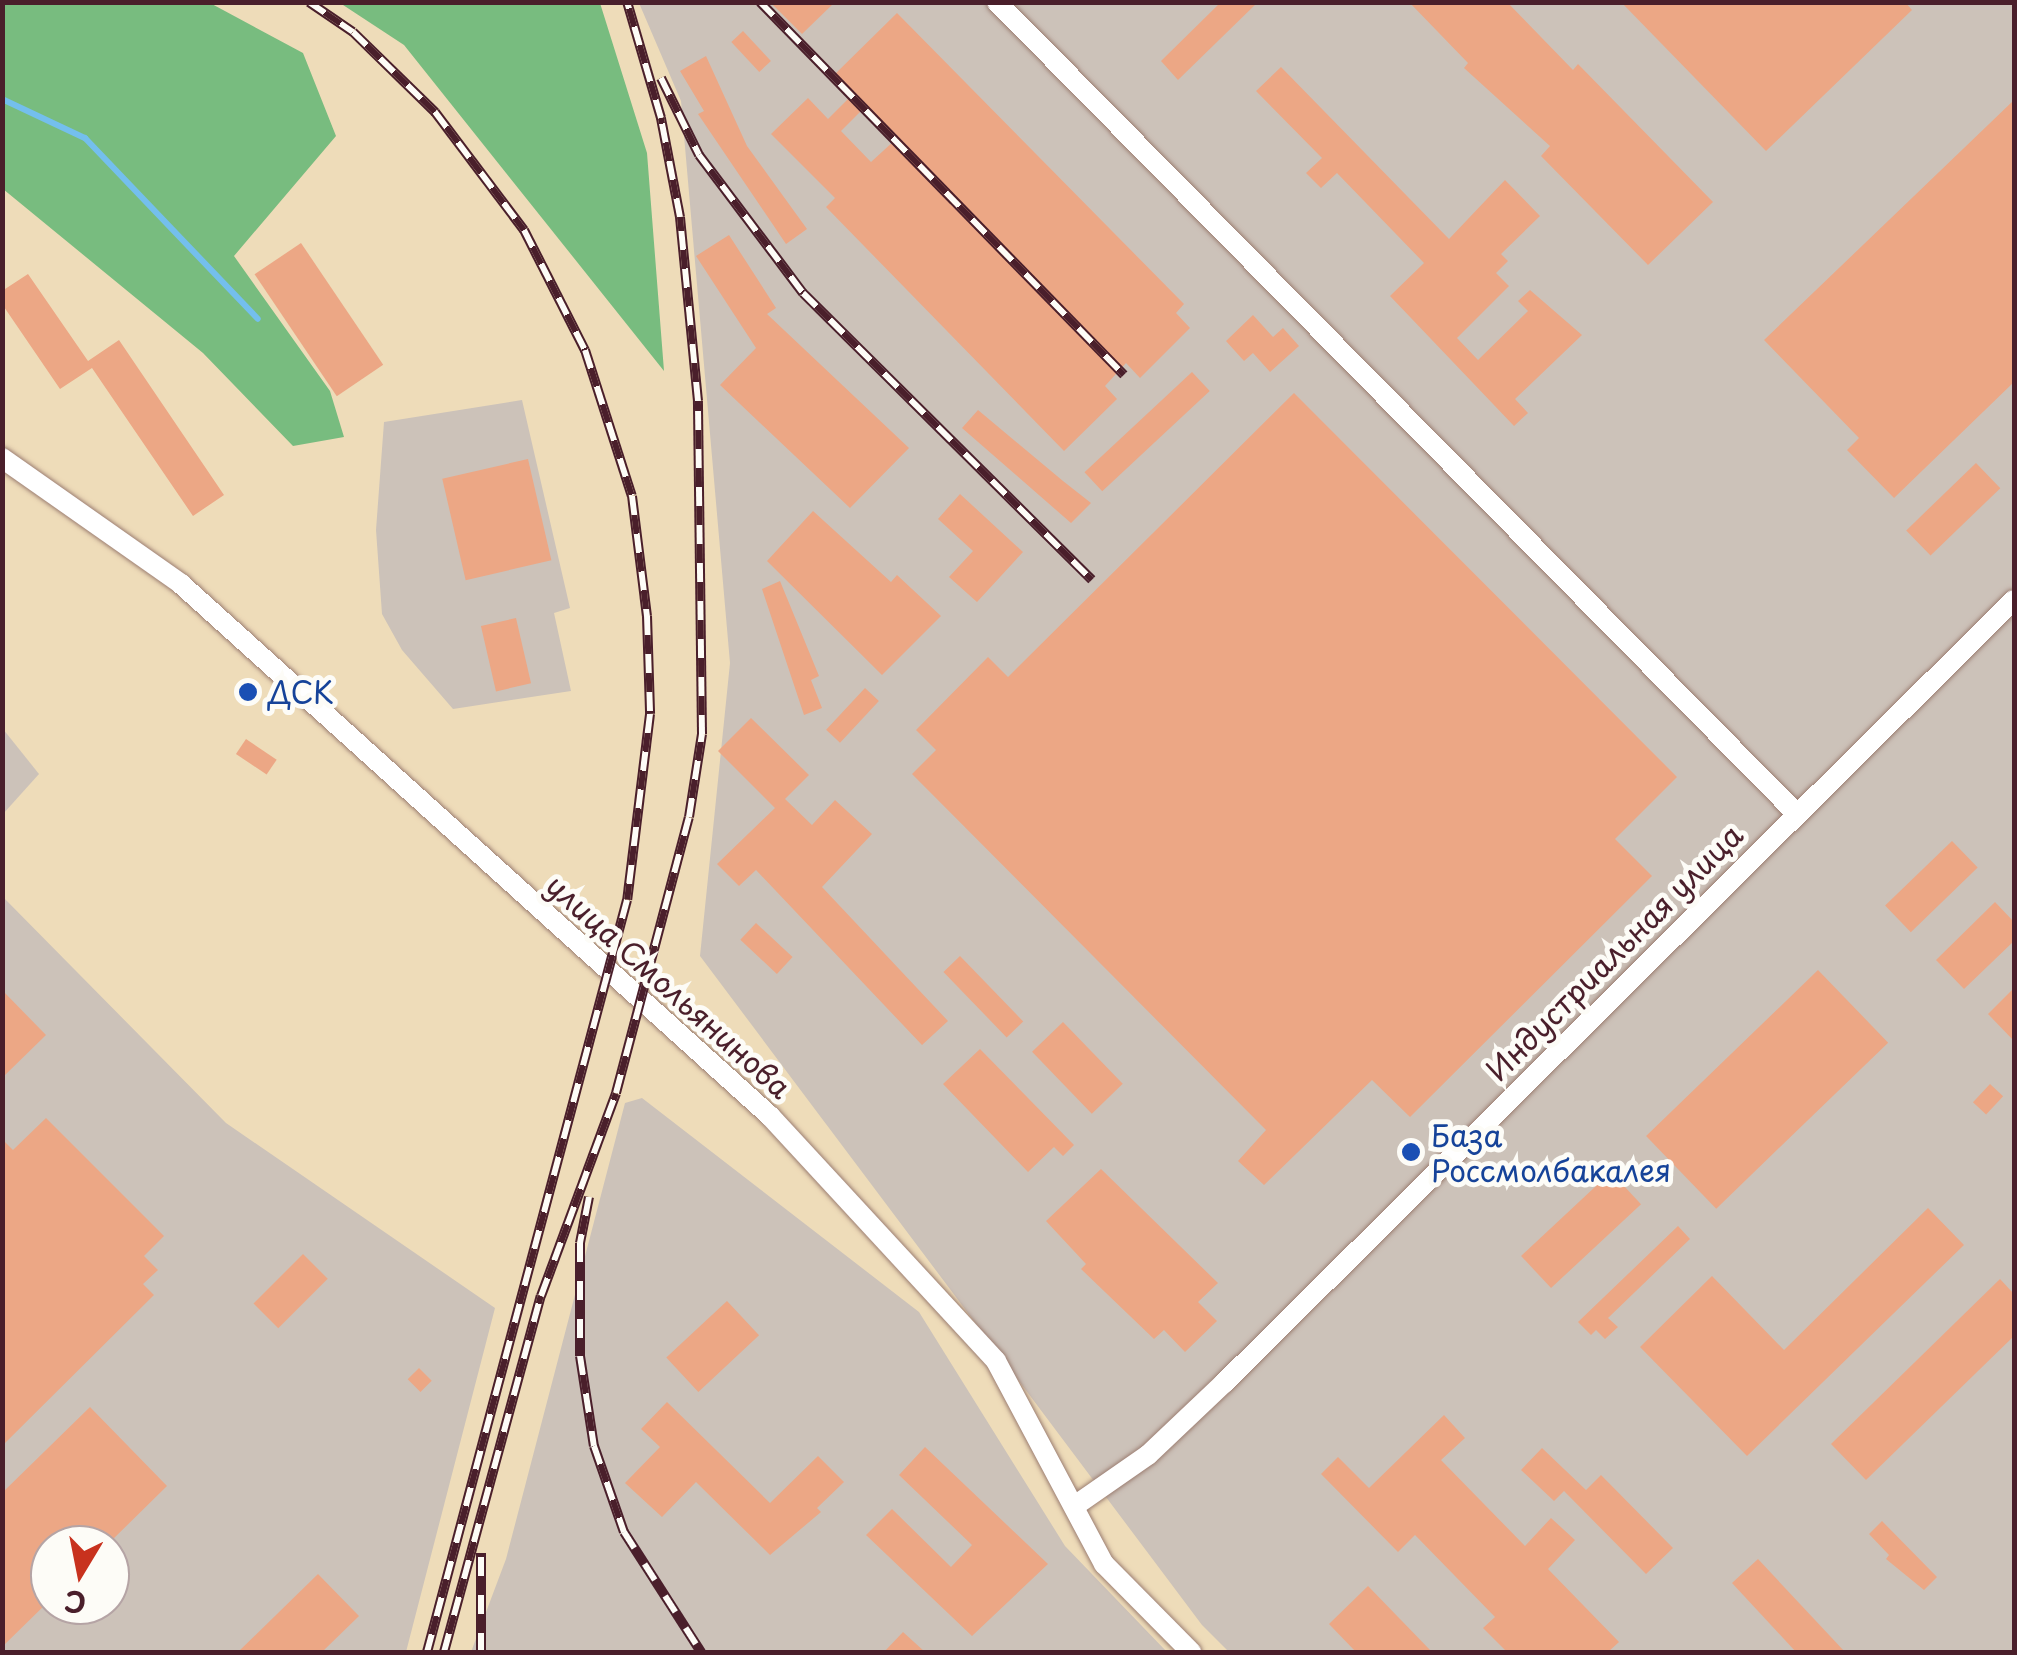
<!DOCTYPE html>
<meta charset="utf-8">
<style>
body{margin:0}
#map{position:relative;width:2017px;height:1655px;overflow:hidden;background:#eedcb9;font-family:"Playpen Sans",sans-serif}
div>[style]{position:absolute}
.industrial>*{inset:0;background:#ccc2b9}
.forest>*{inset:0;background:#78bc7f}
.stream>*{height:6px;margin:-3px;padding:0 3px;transform-origin:3px;border-radius:3px;background:#74bfed}
.building>*{inset:0;background:#eca785;transform-origin:0 0}
.roads{filter:drop-shadow(0 0 2px #9c7e72) drop-shadow(0 0 2px #9c7e72)}
.minor>*{height:20px;margin:-10px;padding:0 10px;transform-origin:10px;border-radius:10px;background:#fff}
.rail>*{height:10px;margin-top:-5px;transform-origin:0;background:repeating-linear-gradient(90deg,#fdfcf7 0 19px,#4a1f2b 0 38px);box-sizing:border-box;border-block:2px solid #4a1f2b}
.dots>*{width:28px;height:28px;translate:-50% -50%;box-sizing:border-box;border:5px solid #fdfcf7;border-radius:50%}
span{translate:-50% -50%;white-space:nowrap;text-align:center;line-height:1.15;-webkit-text-stroke:10px #fdfcf7;paint-order:stroke}
.transit-label{font-size:30px;color:#164399}
.left{translate:0 -50%;text-align:left}
.street-label{font-size:30px;color:#4a1f2b}
.frame{position:absolute;inset:0;border:5px solid #4a1f2b;pointer-events:none}
.north{position:absolute;left:30px;top:1525px;width:100px;height:100px;box-sizing:border-box;background:#fdfcf7;border:2px solid #b5a4a5;border-radius:50%;rotate:190deg;font-size:28px;font-weight:700;line-height:40px;text-align:center;color:#4a1f2b}
.north::after{content:'';display:block;margin:auto;width:35px;height:45px;background:#c8321e;clip-path:polygon(50% 0,100% 100%,50% 72%,0 100%)}
</style>
<div id="map">
<div class="industrial">
<div style="clip-path:polygon(639px 3px,2014px 3px,2014px 1652px,1229px 1652px,1202px 1625px,700px 956px,730px 663px,681px 101px)"></div>
<div style="clip-path:polygon(522px 400px,570px 608px,554px 613px,571px 691px,453px 709px,402px 650px,382px 614px,376px 530px,384px 422px)"></div>
<div style="clip-path:polygon(3px 729px,39px 774px,3px 814px)"></div>
<div style="clip-path:polygon(evenodd,2px 896px,226px 1123px,495px 1308px,406px 1652px,3px 1652px,2px 896px,50px 1545px,110px 1545px,110px 1605px,50px 1605px,50px 1545px)"></div>
<div style="clip-path:polygon(642px 1098px,919px 1312px,1065px 1546px,1167px 1652px,471px 1652px,506px 1559px,625px 1103px)"></div>
</div>
<div class="forest">
<div style="clip-path:polygon(2px 3px,210px 3px,303px 53px,336px 136px,234px 256px,330px 391px,344px 437px,293px 446px,203px 353px,3px 189px)"></div>
<div style="clip-path:polygon(340px 3px,600px 3px,647px 153px,664px 371px,404px 45px)"></div>
</div>
<div class="stream">
<div style="left:2px;top:99px;width:92px;rotate:25.2deg"></div>
<div style="left:85px;top:138px;width:250px;rotate:46.3deg"></div>
</div>
<div class="building">
<div style="clip-path:polygon(770px 2px,835px 2px,802px 34px)"></div>
<div style="clip-path:polygon(1221px 2px,1258px 2px,1178px 80px,1161px 61px)"></div>
<div style="clip-path:polygon(1409px 2px,1507px 2px,1573px 70px,1578px 64px,1713px 202px,1648px 265px,1541px 156px,1550px 146px,1464px 68px,1468px 63px)"></div>
<div style="clip-path:polygon(1621px 2px,1905px 2px,1912px 10px,1766px 151px)"></div>
<div style="clip-path:polygon(evenodd,897px 13px,1184px 304px,1176px 313px,1190px 328px,1140px 378px,1126px 363px,1105px 386px,1117px 399px,1064px 451px,826px 207px,835px 198px,771px 134px,808px 98px,828px 119px,851px 96px,832px 77px,897px 13px,864px 108px,895px 140px,871px 162px,841px 131px,864px 108px)"></div>
<div style="left:743px;top:31px;width:41px;height:16px;rotate:47deg"></div>
<div style="clip-path:polygon(706px 56px,747px 146px,807px 229px,786px 244px,698px 114px,704px 111px,680px 71px)"></div>
<div style="clip-path:polygon(1281px 67px,1449px 239px,1505px 180px,1540px 216px,1501px 254px,1508px 261px,1496px 273px,1509px 286px,1457px 338px,1478px 360px,1528px 311px,1518px 301px,1530px 290px,1582px 335px,1515px 399px,1528px 413px,1514px 426px,1390px 296px,1424px 263px,1337px 173px,1321px 188px,1306px 173px,1322px 158px,1256px 91px)"></div>
<div style="clip-path:polygon(2014px 100px,2014px 382px,1894px 498px,1847px 450px,1859px 438px,1764px 340px)"></div>
<div style="clip-path:polygon(729px 235px,776px 308px,767px 314px,909px 448px,850px 508px,720px 385px,756px 348px,696px 256px)"></div>
<div style="left:301px;top:243px;width:147px;height:56px;rotate:56deg"></div>
<div style="clip-path:polygon(28px 274px,88px 361px,119px 340px,224px 495px,193px 516px,92px 368px,60px 389px,2px 304px,2px 291px)"></div>
<div style="clip-path:polygon(1253px 315px,1273px 337px,1283px 328px,1299px 346px,1270px 372px,1253px 353px,1244px 361px,1226px 341px)"></div>
<div style="left:1192px;top:372px;width:26px;height:147px;rotate:47deg"></div>
<div style="clip-path:polygon(1294px 393px,1677px 777px,1615px 839px,1652px 876px,1410px 1117px,1372px 1080px,1264px 1185px,1238px 1161px,1266px 1130px,912px 774px,936px 750px,916px 730px,988px 657px,1008px 677px)"></div>
<div style="clip-path:polygon(978px 410px,1063px 481px,1091px 503px,1071px 523px,962px 428px)"></div>
<div style="left:528px;top:459px;width:104px;height:88px;rotate:77deg"></div>
<div style="left:1976px;top:463px;width:35px;height:97px;rotate:46deg"></div>
<div style="clip-path:polygon(960px 494px,1023px 552px,977px 602px,949px 577px,973px 551px,938px 519px)"></div>
<div style="clip-path:polygon(813px 511px,891px 582px,897px 575px,941px 616px,882px 675px,767px 561px)"></div>
<div style="clip-path:polygon(780px 581px,819px 676px,811px 680px,822px 708px,804px 715px,762px 589px)"></div>
<div style="left:516px;top:618px;width:67px;height:36px;rotate:77deg"></div>
<div style="left:865px;top:688px;width:19px;height:57px;rotate:43deg"></div>
<div style="clip-path:polygon(751px 718px,809px 775px,785px 799px,812px 825px,835px 800px,872px 834px,822px 887px,948px 1021px,922px 1045px,756px 870px,739px 886px,717px 864px,775px 808px,718px 751px)"></div>
<div style="left:246px;top:739px;width:37px;height:18px;rotate:34deg"></div>
<div style="left:1952px;top:841px;width:37px;height:93px;rotate:46deg"></div>
<div style="clip-path:polygon(1995px 902px,2014px 922px,2014px 941px,1964px 989px,1936px 960px)"></div>
<div style="left:756px;top:923px;width:50px;height:23px;rotate:43deg"></div>
<div style="left:960px;top:956px;width:91px;height:23px;rotate:46deg"></div>
<div style="left:1818px;top:970px;width:101px;height:239px;rotate:46deg"></div>
<div style="clip-path:polygon(2014px 988px,2014px 1041px,1988px 1014px)"></div>
<div style="clip-path:polygon(2px 990px,46px 1035px,2px 1078px)"></div>
<div style="left:1063px;top:1022px;width:86px;height:43px;rotate:46deg"></div>
<div style="clip-path:polygon(980px 1049px,1074px 1145px,1063px 1156px,1054px 1147px,1028px 1172px,943px 1084px)"></div>
<div style="left:1990px;top:1084px;width:18px;height:25px;rotate:43deg"></div>
<div style="clip-path:polygon(46px 1118px,164px 1236px,144px 1256px,158px 1270px,143px 1284px,154px 1295px,2px 1446px,2px 1139px,13px 1150px)"></div>
<div style="clip-path:polygon(1101px 1169px,1218px 1283px,1198px 1302px,1217px 1321px,1185px 1352px,1164px 1330px,1154px 1339px,1081px 1269px,1086px 1264px,1046px 1221px)"></div>
<div style="left:1611px;top:1172px;width:44px;height:123px;rotate:47deg"></div>
<div style="clip-path:polygon(1928px 1208px,1964px 1245px,1747px 1456px,1640px 1347px,1712px 1276px,1784px 1350px)"></div>
<div style="clip-path:polygon(1678px 1226px,1690px 1239px,1608px 1318px,1618px 1327px,1605px 1339px,1596px 1330px,1591px 1335px,1578px 1322px)"></div>
<div style="left:303px;top:1254px;width:35px;height:70px;rotate:45deg"></div>
<div style="clip-path:polygon(2000px 1279px,2014px 1294px,2014px 1336px,1866px 1480px,1831px 1444px)"></div>
<div style="left:727px;top:1301px;width:47px;height:83px;rotate:47deg"></div>
<div style="left:419px;top:1368px;width:18px;height:16px;rotate:45deg"></div>
<div style="clip-path:polygon(667px 1402px,770px 1503px,818px 1456px,844px 1482px,817px 1508px,821px 1512px,770px 1555px,696px 1482px,662px 1517px,625px 1483px,660px 1447px,641px 1429px)"></div>
<div style="clip-path:polygon(90px 1407px,167px 1486px,107px 1545px,50px 1545px,50px 1600px,2px 1647px,2px 1493px)"></div>
<div style="clip-path:polygon(1444px 1415px,1465px 1438px,1441px 1460px,1525px 1546px,1551px 1518px,1575px 1540px,1548px 1569px,1619px 1642px,1608px 1652px,1507px 1652px,1483px 1628px,1495px 1617px,1415px 1535px,1398px 1552px,1321px 1474px,1338px 1457px,1369px 1488px)"></div>
<div style="clip-path:polygon(925px 1447px,1048px 1564px,972px 1636px,866px 1535px,892px 1509px,951px 1567px,972px 1545px,899px 1475px)"></div>
<div style="clip-path:polygon(1542px 1448px,1586px 1490px,1601px 1475px,1673px 1548px,1646px 1574px,1564px 1491px,1554px 1501px,1521px 1470px)"></div>
<div style="clip-path:polygon(1882px 1521px,1937px 1577px,1924px 1590px,1886px 1559px,1889px 1555px,1869px 1534px)"></div>
<div style="clip-path:polygon(1758px 1559px,1845px 1652px,1796px 1652px,1732px 1583px)"></div>
<div style="clip-path:polygon(318px 1574px,359px 1616px,322px 1652px,238px 1652px)"></div>
<div style="clip-path:polygon(1368px 1586px,1432px 1652px,1356px 1652px,1329px 1624px)"></div>
<div style="clip-path:polygon(903px 1632px,925px 1652px,884px 1652px)"></div>
</div>
<div class="roads">
<div class="minor">
<div style="left:997px;top:2px;width:1140px;rotate:45.43deg"></div>
<div style="left:2px;top:458px;width:219px;rotate:35.1deg"></div>
<div style="left:181px;top:584px;width:794px;rotate:42.09deg"></div>
<div style="left:770px;top:1116px;width:333px;rotate:47.3deg"></div>
<div style="left:996px;top:1361px;width:230px;rotate:62deg"></div>
<div style="left:1104px;top:1564px;width:124px;rotate:45.3deg"></div>
<div style="left:1076px;top:1505px;width:88px;rotate:-34.8deg"></div>
<div style="left:1148px;top:1455px;width:105px;rotate:-43.5deg"></div>
<div style="left:1224px;top:1383px;width:1112px;rotate:-44.75deg"></div>
</div>
</div>
<div class="rail">
<div style="left:309px;top:2px;width:53px;rotate:34.3deg"></div>
<div style="left:353px;top:32px;width:115px;rotate:44.3deg"></div>
<div style="left:435px;top:112px;width:148px;rotate:53deg"></div>
<div style="left:524px;top:230px;width:135px;rotate:63.1deg"></div>
<div style="left:585px;top:350px;width:153px;rotate:72.2deg"></div>
<div style="left:632px;top:496px;width:121px;rotate:82.9deg"></div>
<div style="left:647px;top:616px;width:98px;rotate:88.2deg"></div>
<div style="left:650px;top:714px;width:187px;rotate:97deg"></div>
<div style="left:627px;top:900px;width:778px;rotate:104.89deg"></div>
<div style="left:760px;top:2px;width:521px;rotate:45.7deg"></div>
<div style="left:661px;top:78px;width:86px;rotate:63.7deg"></div>
<div style="left:699px;top:155px;width:173px;rotate:53deg"></div>
<div style="left:803px;top:293px;width:407px;rotate:44.8deg"></div>
<div style="left:589px;top:1197px;width:47px;rotate:101.1deg"></div>
<div style="left:580px;top:1243px;width:113px;rotate:90deg"></div>
<div style="left:580px;top:1356px;width:91px;rotate:81.2deg"></div>
<div style="left:594px;top:1446px;width:91px;rotate:70.8deg"></div>
<div style="left:624px;top:1532px;width:143px;rotate:57.3deg"></div>
<div style="left:444px;top:1652px;width:369px;rotate:-74.8deg"></div>
<div style="left:541px;top:1296px;width:216px;rotate:-69.7deg"></div>
<div style="left:616px;top:1093px;width:285px;rotate:-75.2deg"></div>
<div style="left:689px;top:817px;width:84px;rotate:-81.1deg"></div>
<div style="left:702px;top:734px;width:333px;rotate:-90.7deg"></div>
<div style="left:698px;top:401px;width:185px;rotate:-95.6deg"></div>
<div style="left:680px;top:217px;width:101px;rotate:-100.9deg"></div>
<div style="left:661px;top:118px;width:121px;rotate:-106.3deg"></div>
<div style="left:481px;top:1652px;width:99px;rotate:-90deg"></div>
</div>
<div class="dots">
<div style="left:248px;top:692px;background:#1a4fb4"></div>
<div style="left:1411px;top:1152px;background:#1a4fb4"></div>
</div>
<div class="transit-label">
<span class="left" style="left:268px;top:692px">ДСК</span>
<span class="left" style="left:1431px;top:1152px">База<br>Россмолбакалея</span>
</div>
<div class="street-label">
<span style="left:1614px;top:952px;rotate:-45deg">Индустриальная улица</span>
<span style="left:669px;top:986px;rotate:42deg">улица Смольянинова</span>
</div>
<div class="frame"></div>
<div class="north">С</div>
</div>
